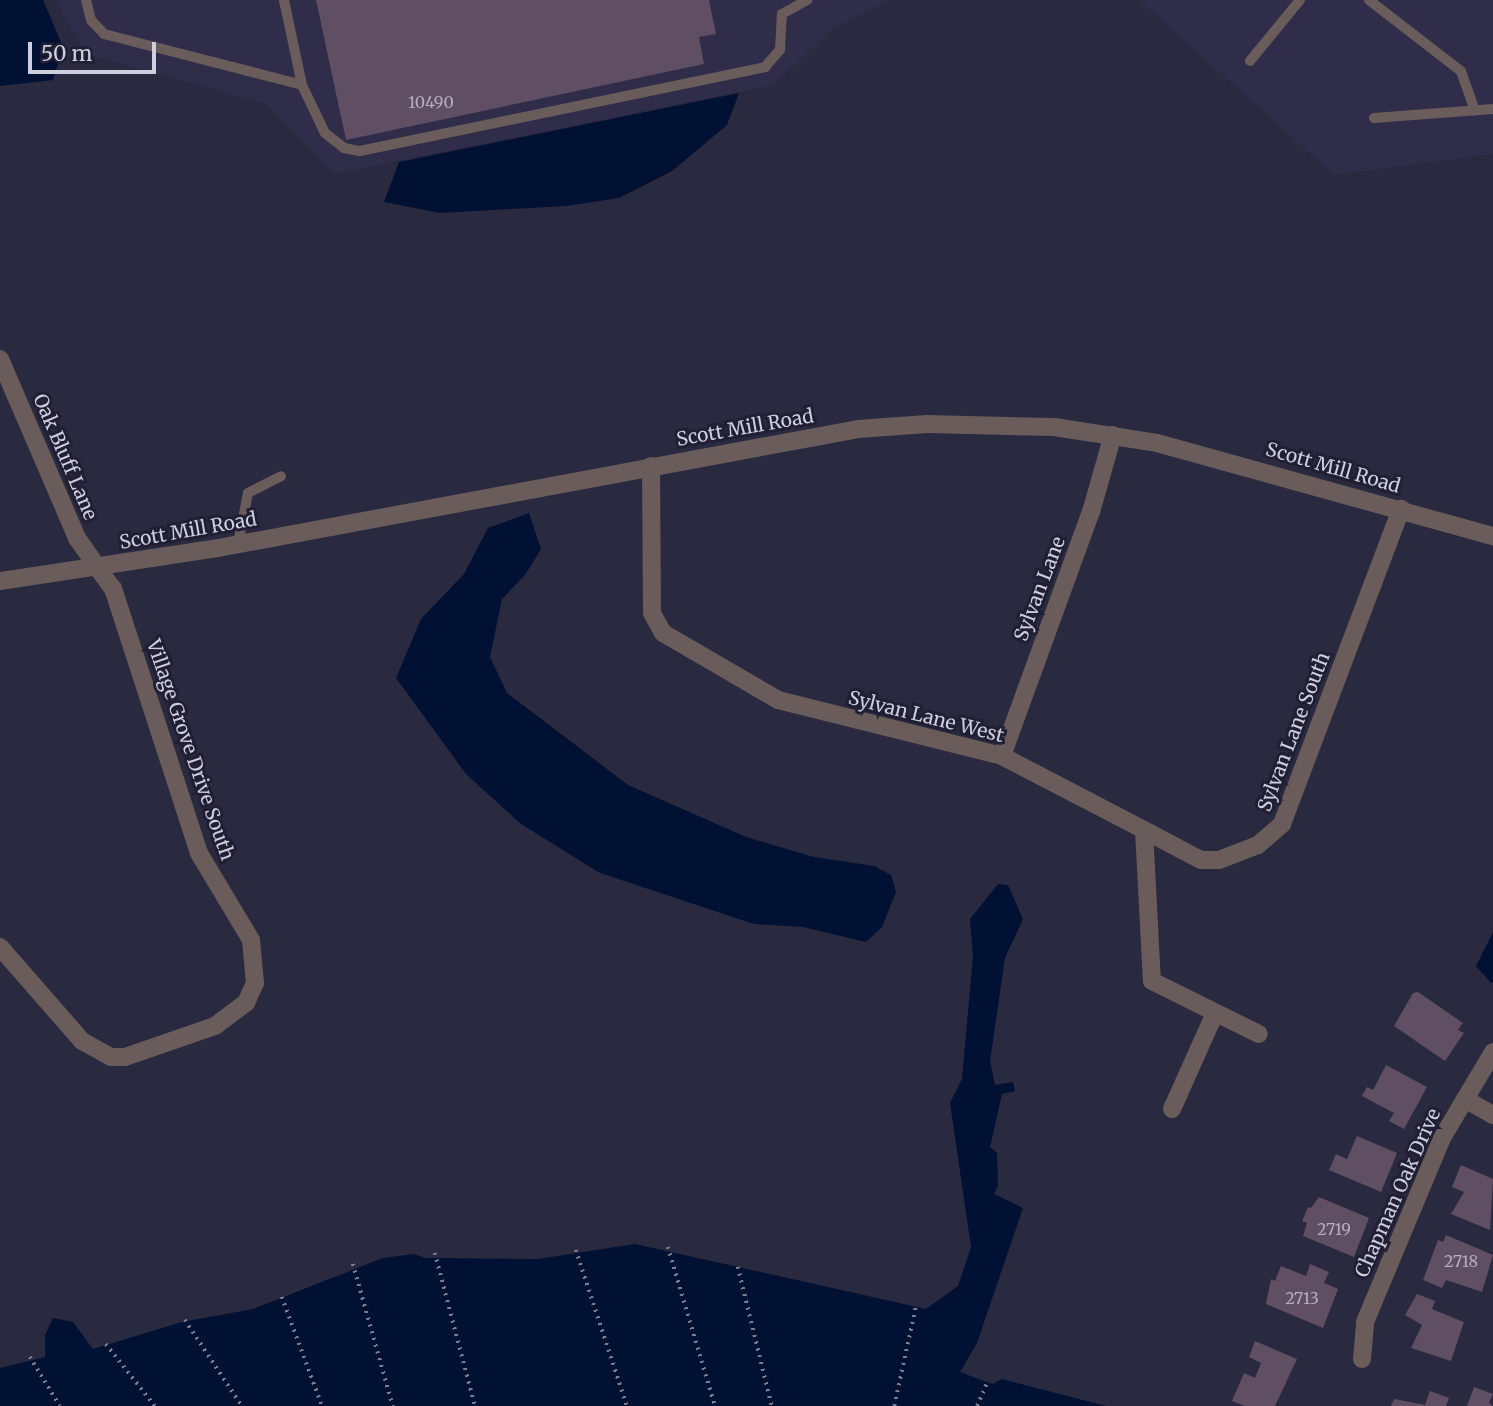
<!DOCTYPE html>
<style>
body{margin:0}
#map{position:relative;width:1493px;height:1406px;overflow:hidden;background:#29293f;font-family:Merriweather,serif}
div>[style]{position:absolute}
.built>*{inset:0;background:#2f2d4a}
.water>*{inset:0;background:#013}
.building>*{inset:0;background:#604e63}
.path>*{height:3.5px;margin-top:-1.75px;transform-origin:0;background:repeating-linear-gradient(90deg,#7e7e90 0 2px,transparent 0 7px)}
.service>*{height:10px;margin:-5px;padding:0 5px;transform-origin:5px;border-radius:5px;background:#6a5c5a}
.minor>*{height:18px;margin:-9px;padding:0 9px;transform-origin:9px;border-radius:9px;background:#6a5c5a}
.tertiary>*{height:18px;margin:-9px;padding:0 9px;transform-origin:9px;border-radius:9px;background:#6a5c5a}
span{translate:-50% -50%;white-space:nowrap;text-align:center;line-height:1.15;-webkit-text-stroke:6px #201f34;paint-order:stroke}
.number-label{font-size:16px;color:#b3afbf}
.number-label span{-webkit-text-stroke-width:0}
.street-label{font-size:19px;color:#cfcfde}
.scale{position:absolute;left:28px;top:42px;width:128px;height:32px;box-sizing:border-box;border:4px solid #cfcfde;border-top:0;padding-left:9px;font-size:21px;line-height:24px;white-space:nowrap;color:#cfcfde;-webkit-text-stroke:5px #201f34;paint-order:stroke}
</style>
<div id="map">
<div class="built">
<div style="clip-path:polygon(56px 0,890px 0,832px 29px,774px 85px,333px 174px,267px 104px,86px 54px)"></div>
<div style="clip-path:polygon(1139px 0,1493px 0,1493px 154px,1334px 175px)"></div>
</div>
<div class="water">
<div style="clip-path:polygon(0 0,43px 0,63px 47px,53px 80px,0 86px)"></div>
<div style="clip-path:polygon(739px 93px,727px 125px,672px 171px,619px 198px,566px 206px,440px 213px,384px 202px,399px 162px)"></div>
<div style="clip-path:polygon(529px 513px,541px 549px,525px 575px,502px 599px,490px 657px,507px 693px,628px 785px,746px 837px,814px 857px,874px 866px,891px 875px,896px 892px,882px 927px,866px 942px,803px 927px,754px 924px,600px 873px,521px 824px,466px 774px,396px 678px,421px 619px,464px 574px,488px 528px)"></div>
<div style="clip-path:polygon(998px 884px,1008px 885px,1023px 919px,1005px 958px,990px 1061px,995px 1085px,1013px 1082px,1015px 1091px,1002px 1094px,990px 1147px,997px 1153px,998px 1186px,994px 1194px,1023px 1208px,977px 1343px,960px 1372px,992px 1384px,1002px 1379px,1106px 1406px,0 1406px,0 1368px,45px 1357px,45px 1335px,53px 1318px,73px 1322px,93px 1349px,182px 1322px,253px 1309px,383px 1258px,414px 1254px,425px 1258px,538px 1259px,635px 1244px,926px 1309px,958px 1286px,971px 1247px,950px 1103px,962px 1079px,973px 956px,970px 919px)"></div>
<div style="clip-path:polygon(1493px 932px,1493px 982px,1491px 983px,1476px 966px)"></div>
</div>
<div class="building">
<div style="clip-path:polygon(316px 0,709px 0,716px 34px,699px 37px,704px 64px,346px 140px)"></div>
<div style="clip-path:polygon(1418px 992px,1463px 1023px,1458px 1030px,1464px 1033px,1445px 1061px,1394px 1026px,1413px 993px)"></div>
<div style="clip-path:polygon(1386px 1065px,1427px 1087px,1404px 1129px,1389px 1121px,1394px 1113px,1362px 1096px,1367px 1087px,1373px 1090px)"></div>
<div style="clip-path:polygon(1357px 1136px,1397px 1153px,1381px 1192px,1329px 1170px,1336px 1154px,1347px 1159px)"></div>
<div style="clip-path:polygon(1461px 1165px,1493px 1179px,1490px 1230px,1451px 1214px,1464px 1192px,1452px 1187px)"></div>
<div style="clip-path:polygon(1319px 1197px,1369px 1218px,1354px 1257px,1303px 1236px,1307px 1223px,1302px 1221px,1308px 1207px,1311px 1208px)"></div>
<div style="clip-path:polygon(1446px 1235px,1493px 1255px,1482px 1292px,1446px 1280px,1442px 1288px,1423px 1280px,1438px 1240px,1443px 1242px)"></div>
<div style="clip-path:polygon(1310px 1264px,1329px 1272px,1324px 1283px,1338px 1289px,1323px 1328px,1266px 1304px,1271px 1279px,1275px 1281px,1281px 1266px,1306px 1276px)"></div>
<div style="clip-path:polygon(1417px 1294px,1435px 1301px,1432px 1309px,1464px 1322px,1451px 1361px,1411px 1348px,1422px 1325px,1405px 1315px)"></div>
<div style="clip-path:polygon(1255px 1341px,1297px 1359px,1275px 1406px,1245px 1406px,1232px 1401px,1244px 1373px,1255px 1378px,1261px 1363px,1249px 1357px)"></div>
<div style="clip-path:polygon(1474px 1387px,1493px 1394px,1489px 1403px,1493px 1406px,1467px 1406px)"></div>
<div style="clip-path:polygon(1430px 1391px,1449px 1398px,1446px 1406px,1391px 1406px,1394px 1399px,1425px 1405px)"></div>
</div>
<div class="path">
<div style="left:668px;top:1247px;width:166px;rotate:73.5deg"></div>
<div style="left:576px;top:1250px;width:164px;rotate:71.9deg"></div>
<div style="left:435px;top:1253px;width:158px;rotate:75.3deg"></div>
<div style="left:353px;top:1264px;width:148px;rotate:74.3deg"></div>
<div style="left:738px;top:1267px;width:143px;rotate:76.3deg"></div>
<div style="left:282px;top:1297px;width:116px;rotate:69.8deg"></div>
<div style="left:185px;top:1320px;width:103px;rotate:56.5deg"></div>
<div style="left:106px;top:1344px;width:79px;rotate:51.7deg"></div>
<div style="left:30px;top:1357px;width:57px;rotate:58.5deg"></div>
<div style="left:894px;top:1406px;width:103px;rotate:-77.7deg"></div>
<div style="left:977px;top:1406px;width:26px;rotate:-67deg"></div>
</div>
<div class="service">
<div style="left:86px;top:0;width:21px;rotate:76deg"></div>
<div style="left:91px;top:20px;width:19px;rotate:47deg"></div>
<div style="left:104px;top:34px;width:204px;rotate:14.4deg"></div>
<div style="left:302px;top:85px;width:87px;rotate:-102deg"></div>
<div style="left:1369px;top:0;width:116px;rotate:37.7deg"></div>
<div style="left:1461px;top:71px;width:42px;rotate:70.7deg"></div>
<div style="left:1250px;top:61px;width:79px;rotate:-50.7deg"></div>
<div style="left:302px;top:85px;width:53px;rotate:64.4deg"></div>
<div style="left:325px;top:133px;width:24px;rotate:38deg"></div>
<div style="left:344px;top:148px;width:16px;rotate:11deg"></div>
<div style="left:360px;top:151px;width:414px;rotate:-11.7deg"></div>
<div style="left:765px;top:67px;width:23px;rotate:-49deg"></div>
<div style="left:780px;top:50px;width:36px;rotate:-87deg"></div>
<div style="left:782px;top:14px;width:29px;rotate:-29deg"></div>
<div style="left:1374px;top:118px;width:119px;rotate:-4.3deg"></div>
<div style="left:238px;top:544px;width:52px;rotate:-78.9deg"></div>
<div style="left:248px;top:493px;width:37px;rotate:-27deg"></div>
</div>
<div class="minor">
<div style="left:651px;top:466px;width:147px;rotate:89.6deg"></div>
<div style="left:652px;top:613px;width:23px;rotate:61deg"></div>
<div style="left:663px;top:633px;width:133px;rotate:30.2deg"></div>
<div style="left:778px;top:700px;width:231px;rotate:14deg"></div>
<div style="left:1002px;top:756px;width:160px;rotate:27.5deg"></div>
<div style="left:1144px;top:830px;width:151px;rotate:87deg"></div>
<div style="left:1152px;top:981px;width:119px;rotate:26.4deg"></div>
<div style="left:1002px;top:756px;width:260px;rotate:-70deg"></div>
<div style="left:1091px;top:512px;width:80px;rotate:-74.1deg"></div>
<div style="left:1144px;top:830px;width:64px;rotate:27.8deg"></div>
<div style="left:1201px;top:860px;width:18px"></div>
<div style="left:1219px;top:860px;width:42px;rotate:-21deg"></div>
<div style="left:1258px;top:845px;width:32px;rotate:-41deg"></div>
<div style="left:1282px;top:824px;width:337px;rotate:-69.3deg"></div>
<div style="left:0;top:947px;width:125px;rotate:48.9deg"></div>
<div style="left:82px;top:1041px;width:33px;rotate:29deg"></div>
<div style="left:111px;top:1057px;width:14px"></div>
<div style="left:125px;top:1057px;width:95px;rotate:-19deg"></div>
<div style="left:215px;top:1026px;width:39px;rotate:-37deg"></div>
<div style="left:246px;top:1003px;width:22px;rotate:-66deg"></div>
<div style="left:255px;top:983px;width:43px;rotate:-95.3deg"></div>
<div style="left:251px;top:940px;width:101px;rotate:-120.9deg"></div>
<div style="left:199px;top:853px;width:278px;rotate:-108deg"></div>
<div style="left:113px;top:589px;width:26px;rotate:-126deg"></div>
<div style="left:1465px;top:1099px;width:32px;rotate:30deg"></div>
<div style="left:1172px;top:1109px;width:105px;rotate:-65.9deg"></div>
<div style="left:1362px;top:1359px;width:37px;rotate:-85deg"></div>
<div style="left:1365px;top:1322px;width:199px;rotate:-67.3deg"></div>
<div style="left:1442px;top:1138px;width:100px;rotate:-59.3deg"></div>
</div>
<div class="tertiary">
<div style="left:0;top:359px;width:195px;rotate:66.7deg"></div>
<div style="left:77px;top:538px;width:37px;rotate:55deg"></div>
<div style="left:0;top:581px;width:220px;rotate:-8.6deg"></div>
<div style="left:218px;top:548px;width:651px;rotate:-10.53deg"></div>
<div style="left:858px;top:429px;width:69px;rotate:-4.1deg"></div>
<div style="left:927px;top:424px;width:127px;rotate:1.4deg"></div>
<div style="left:1054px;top:427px;width:104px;rotate:8.8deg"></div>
<div style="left:1157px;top:443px;width:349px;rotate:15.5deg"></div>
</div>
<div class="number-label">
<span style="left:431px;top:102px">10490</span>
<span style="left:1334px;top:1229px">2719</span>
<span style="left:1461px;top:1261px">2718</span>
<span style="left:1302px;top:1298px">2713</span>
</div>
<div class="street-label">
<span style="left:745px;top:428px;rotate:-10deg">Scott Mill Road</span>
<span style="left:65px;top:457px;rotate:67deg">Oak Bluff Lane</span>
<span style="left:1333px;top:468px;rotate:16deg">Scott Mill Road</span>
<span style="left:188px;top:531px;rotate:-10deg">Scott Mill Road</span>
<span style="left:1040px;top:589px;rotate:-69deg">Sylvan Lane</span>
<span style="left:926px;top:717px;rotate:14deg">Sylvan Lane West</span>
<span style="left:1294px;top:732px;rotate:-69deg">Sylvan Lane South</span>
<span style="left:190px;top:750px;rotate:71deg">Village Grove Drive South</span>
<span style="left:1398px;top:1193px;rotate:-66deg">Chapman Oak Drive</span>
</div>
<div class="scale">50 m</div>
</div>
